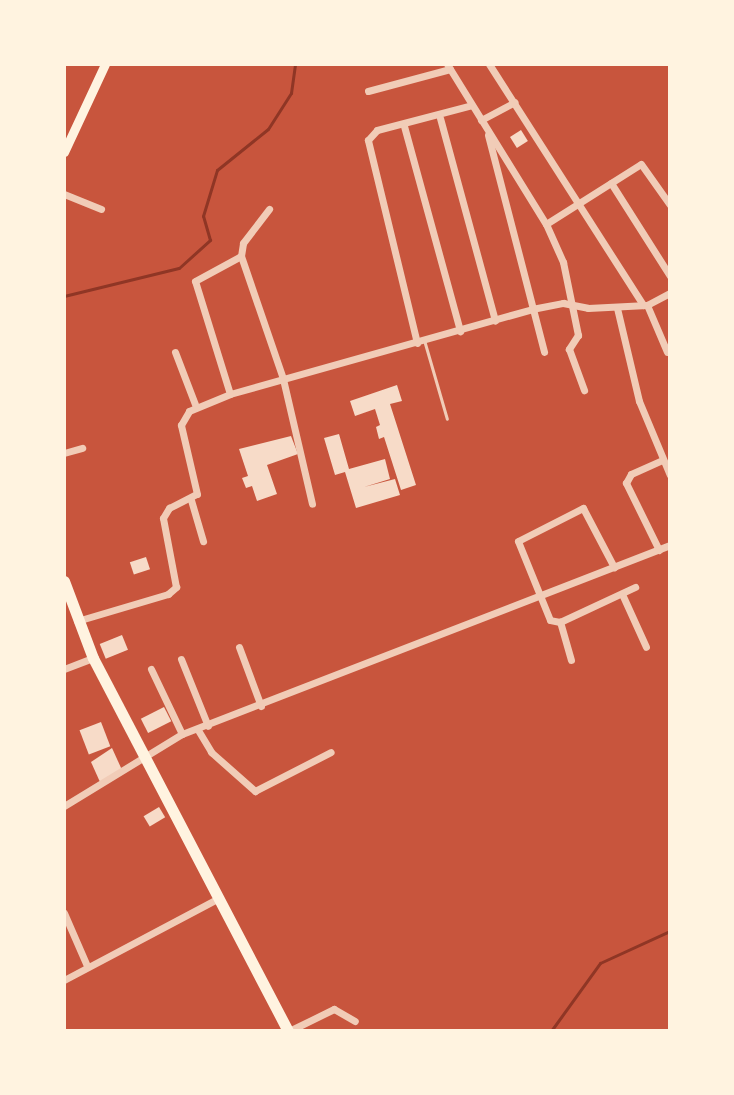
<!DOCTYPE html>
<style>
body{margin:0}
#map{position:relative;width:734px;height:1095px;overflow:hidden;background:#c8553d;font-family:Overpass,sans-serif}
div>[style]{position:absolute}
.stream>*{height:3px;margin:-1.5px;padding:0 1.5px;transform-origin:1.5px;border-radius:1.5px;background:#8f3625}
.building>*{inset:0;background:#f7dbc8;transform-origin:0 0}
.service>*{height:3px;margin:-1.5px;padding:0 1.5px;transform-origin:1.5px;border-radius:1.5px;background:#f1ccb7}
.minor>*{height:7px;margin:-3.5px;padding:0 3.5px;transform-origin:3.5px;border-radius:3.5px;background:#f1ccb7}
.secondary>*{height:9px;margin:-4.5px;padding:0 4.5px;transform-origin:4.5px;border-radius:4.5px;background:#fff3e0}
.trunk>*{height:11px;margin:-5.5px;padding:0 5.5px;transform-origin:5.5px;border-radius:5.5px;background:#fff3e0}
span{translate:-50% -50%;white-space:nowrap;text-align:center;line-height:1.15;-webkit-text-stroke:6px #fff3e0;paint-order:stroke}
.frame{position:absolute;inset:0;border:66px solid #fff3e0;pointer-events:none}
</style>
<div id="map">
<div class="stream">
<div style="left:64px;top:296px;width:118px;rotate:-13.7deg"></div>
<div style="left:179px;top:268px;width:42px;rotate:-42.1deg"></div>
<div style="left:210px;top:240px;width:25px;rotate:-106deg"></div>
<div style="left:203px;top:216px;width:48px;rotate:-73.1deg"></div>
<div style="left:217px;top:170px;width:65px;rotate:-38.8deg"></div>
<div style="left:268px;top:129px;width:43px;rotate:-57.4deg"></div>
<div style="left:291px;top:93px;width:29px;rotate:-82deg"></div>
<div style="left:551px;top:1031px;width:84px;rotate:-54.2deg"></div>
<div style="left:600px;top:963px;width:77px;rotate:-24.6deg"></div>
</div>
<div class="building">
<div style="left:521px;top:130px;width:13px;height:13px;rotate:58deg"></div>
<div style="clip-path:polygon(397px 385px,402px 401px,390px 404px,416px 485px,401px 490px,384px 437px,379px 439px,376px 427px,380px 425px,375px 409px,355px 416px,350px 401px)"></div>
<div style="clip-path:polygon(339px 434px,349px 469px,385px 459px,390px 479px,364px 487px,395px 479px,400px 495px,356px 508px,345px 472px,335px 475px,324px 438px)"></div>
<div style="clip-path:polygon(291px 436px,298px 454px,267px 465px,277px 494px,257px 501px,252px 486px,246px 488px,242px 478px,248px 476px,239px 449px)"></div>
<div style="left:146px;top:557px;width:13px;height:17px;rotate:72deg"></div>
<div style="left:122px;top:635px;width:16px;height:24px;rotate:68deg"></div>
<div style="left:164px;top:707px;width:16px;height:26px;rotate:63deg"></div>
<div style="left:101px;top:722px;width:26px;height:23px;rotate:69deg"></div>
<div style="clip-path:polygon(112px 748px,122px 770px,100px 782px,91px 762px)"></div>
<div style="left:159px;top:807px;width:12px;height:18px;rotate:59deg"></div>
</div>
<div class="service">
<div style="left:424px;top:340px;width:82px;rotate:73.8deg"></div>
</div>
<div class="minor">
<div style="left:447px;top:64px;width:188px;rotate:58.3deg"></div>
<div style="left:546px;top:224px;width:42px;rotate:65.9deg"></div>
<div style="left:563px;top:262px;width:75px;rotate:78.4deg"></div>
<div style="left:578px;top:335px;width:17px;rotate:123deg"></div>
<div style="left:569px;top:349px;width:44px;rotate:69.9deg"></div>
<div style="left:489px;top:64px;width:286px;rotate:57.4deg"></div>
<div style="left:368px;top:91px;width:85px;rotate:-15deg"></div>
<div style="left:440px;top:118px;width:210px;rotate:74.8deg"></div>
<div style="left:481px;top:120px;width:38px;rotate:-28deg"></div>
<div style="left:404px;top:126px;width:213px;rotate:74.7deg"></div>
<div style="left:488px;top:135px;width:224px;rotate:75.5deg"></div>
<div style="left:611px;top:183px;width:110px;rotate:57.6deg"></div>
<div style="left:64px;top:194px;width:40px;rotate:22deg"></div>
<div style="left:546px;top:224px;width:112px;rotate:-32.3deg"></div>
<div style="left:641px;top:164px;width:50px;rotate:54.7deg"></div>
<div style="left:241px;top:256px;width:13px;rotate:-81deg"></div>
<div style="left:243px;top:243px;width:43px;rotate:-52.6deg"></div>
<div style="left:647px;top:305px;width:51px;rotate:66.9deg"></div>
<div style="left:617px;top:308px;width:96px;rotate:76.7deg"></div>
<div style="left:639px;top:401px;width:80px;rotate:67.3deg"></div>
<div style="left:417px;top:343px;width:209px;rotate:-103.6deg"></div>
<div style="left:368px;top:140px;width:13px;rotate:-48deg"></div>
<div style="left:377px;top:130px;width:98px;rotate:-14.7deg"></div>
<div style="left:175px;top:352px;width:59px;rotate:69.1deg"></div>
<div style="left:230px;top:394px;width:118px;rotate:-107.2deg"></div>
<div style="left:195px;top:281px;width:52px;rotate:-28.5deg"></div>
<div style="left:241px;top:256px;width:130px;rotate:71.1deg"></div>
<div style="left:283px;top:379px;width:128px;rotate:76.9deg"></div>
<div style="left:64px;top:453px;width:19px;rotate:-16deg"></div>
<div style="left:191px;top:500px;width:43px;rotate:73.7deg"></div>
<div style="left:659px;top:550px;width:75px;rotate:-116.2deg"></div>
<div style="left:626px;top:483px;width:10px;rotate:-61deg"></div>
<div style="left:631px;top:474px;width:34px;rotate:-24deg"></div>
<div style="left:622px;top:594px;width:58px;rotate:65.6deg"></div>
<div style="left:77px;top:621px;width:95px;rotate:-16.5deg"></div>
<div style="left:168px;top:594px;width:11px;rotate:-41deg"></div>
<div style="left:176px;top:587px;width:70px;rotate:-100.7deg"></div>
<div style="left:163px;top:518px;width:12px;rotate:-59deg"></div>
<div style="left:169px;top:508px;width:31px;rotate:-27deg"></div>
<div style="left:197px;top:494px;width:71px;rotate:-103.1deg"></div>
<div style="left:181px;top:425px;width:16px;rotate:-60deg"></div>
<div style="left:189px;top:411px;width:44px;rotate:-22.5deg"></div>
<div style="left:230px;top:394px;width:314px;rotate:-15.7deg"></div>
<div style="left:532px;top:309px;width:32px;rotate:-11deg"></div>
<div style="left:563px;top:303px;width:25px;rotate:11deg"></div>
<div style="left:588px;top:308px;width:59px;rotate:-2.9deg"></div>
<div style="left:647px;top:305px;width:26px;rotate:-28deg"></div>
<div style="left:560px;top:622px;width:83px;rotate:-25deg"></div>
<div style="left:239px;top:647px;width:63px;rotate:69.6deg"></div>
<div style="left:181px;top:659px;width:72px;rotate:68.1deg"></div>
<div style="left:571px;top:660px;width:40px;rotate:-106deg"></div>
<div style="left:560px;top:622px;width:10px;rotate:-169deg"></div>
<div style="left:550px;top:620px;width:85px;rotate:-112.1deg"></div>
<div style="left:518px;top:541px;width:73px;rotate:-26.9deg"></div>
<div style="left:583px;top:508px;width:67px;rotate:62.3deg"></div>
<div style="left:64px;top:669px;width:31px;rotate:-21deg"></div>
<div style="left:151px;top:669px;width:72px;rotate:64.5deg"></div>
<div style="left:198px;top:730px;width:26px;rotate:59deg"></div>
<div style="left:211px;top:752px;width:59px;rotate:41.6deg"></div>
<div style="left:255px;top:791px;width:85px;rotate:-27.2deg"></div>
<div style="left:64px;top:806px;width:138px;rotate:-31.4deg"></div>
<div style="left:182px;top:734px;width:523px;rotate:-21.17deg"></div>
<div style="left:64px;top:913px;width:58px;rotate:66.5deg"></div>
<div style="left:64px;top:980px;width:175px;rotate:-27.9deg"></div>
<div style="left:289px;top:1031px;width:50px;rotate:-26.1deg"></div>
<div style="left:334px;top:1009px;width:24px;rotate:30deg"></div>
</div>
<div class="secondary">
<div style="left:64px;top:152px;width:97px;rotate:-65deg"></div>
</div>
<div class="trunk">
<div style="left:64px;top:581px;width:82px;rotate:69.4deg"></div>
<div style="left:93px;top:658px;width:421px;rotate:62.4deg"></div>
</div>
<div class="frame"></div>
</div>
